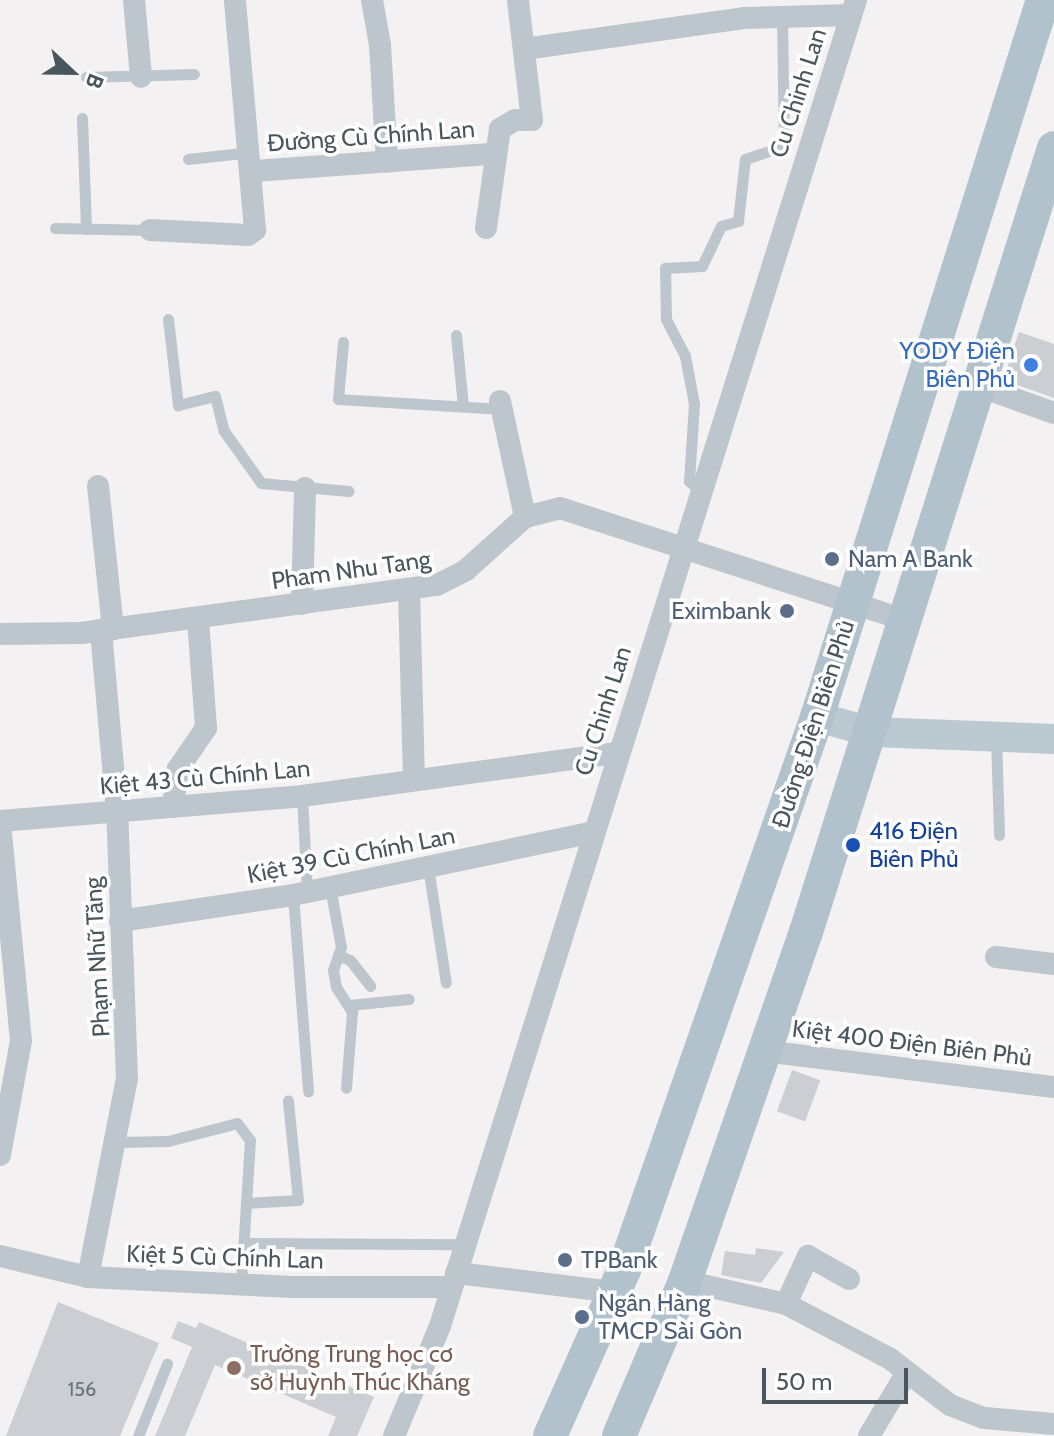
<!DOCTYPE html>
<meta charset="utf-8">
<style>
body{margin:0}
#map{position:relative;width:1054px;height:1436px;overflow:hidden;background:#f3f1f1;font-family:Cabin,sans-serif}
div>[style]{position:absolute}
.building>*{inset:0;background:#cbced3;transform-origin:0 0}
.lane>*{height:11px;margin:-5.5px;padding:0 5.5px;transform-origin:5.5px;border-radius:5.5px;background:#bdc6cc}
.street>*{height:22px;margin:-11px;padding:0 11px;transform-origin:11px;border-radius:11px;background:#bdc6cc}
.secondary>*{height:30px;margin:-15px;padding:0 15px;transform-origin:15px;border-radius:15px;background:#bdc9d1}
.primary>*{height:34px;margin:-17px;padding:0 17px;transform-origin:17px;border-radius:17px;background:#b2c2cd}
.dots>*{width:22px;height:22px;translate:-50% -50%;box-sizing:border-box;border:4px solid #fff;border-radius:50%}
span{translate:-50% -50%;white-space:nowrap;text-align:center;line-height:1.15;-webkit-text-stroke:7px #fff;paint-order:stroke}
.number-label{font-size:20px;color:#6a747a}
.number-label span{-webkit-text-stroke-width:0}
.street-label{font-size:24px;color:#49565d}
.shop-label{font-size:24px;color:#366cbe}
.right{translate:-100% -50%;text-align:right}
.service-label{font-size:24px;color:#4e5e75}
.left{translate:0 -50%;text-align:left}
.transit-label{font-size:24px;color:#164399}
.education-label{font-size:24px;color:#785e54}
.north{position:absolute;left:32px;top:32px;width:80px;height:80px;-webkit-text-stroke:6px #fff;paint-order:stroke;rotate:112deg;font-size:22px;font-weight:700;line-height:32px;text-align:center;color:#49565d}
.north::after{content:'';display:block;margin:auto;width:28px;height:36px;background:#49565d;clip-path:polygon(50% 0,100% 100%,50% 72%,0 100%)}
.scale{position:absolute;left:762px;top:1368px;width:146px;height:36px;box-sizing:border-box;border:4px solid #49565d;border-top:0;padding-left:10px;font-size:24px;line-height:28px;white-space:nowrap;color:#49565d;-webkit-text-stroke:6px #fff;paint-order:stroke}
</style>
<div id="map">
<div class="building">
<div style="clip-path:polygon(1019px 332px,1054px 344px,1054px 398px,1003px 380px)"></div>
<div style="left:792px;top:1070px;width:30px;height:44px;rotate:20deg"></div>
<div style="clip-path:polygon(756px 1248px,784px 1252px,761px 1283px,721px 1275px,725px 1251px,755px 1255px)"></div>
<div style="clip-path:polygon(58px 1302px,159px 1343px,120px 1436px,6px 1436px)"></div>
<div style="clip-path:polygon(178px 1321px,196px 1328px,199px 1322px,374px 1397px,357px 1436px,328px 1436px,336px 1417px,215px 1365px,185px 1436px,155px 1436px,192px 1347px,171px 1338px)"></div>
</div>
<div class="lane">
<div style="left:86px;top:77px;width:108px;rotate:-1.6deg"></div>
<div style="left:82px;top:118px;width:111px;rotate:87.9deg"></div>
<div style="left:188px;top:159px;width:63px;rotate:-6.3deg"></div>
<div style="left:55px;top:228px;width:95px;rotate:1.2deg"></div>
<div style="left:168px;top:319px;width:87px;rotate:83.4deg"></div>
<div style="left:178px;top:405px;width:38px;rotate:-14deg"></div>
<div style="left:215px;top:396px;width:36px;rotate:76deg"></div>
<div style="left:224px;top:431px;width:64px;rotate:54.6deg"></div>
<div style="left:261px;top:483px;width:88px;rotate:5.2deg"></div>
<div style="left:456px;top:335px;width:71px;rotate:84.4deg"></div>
<div style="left:343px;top:342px;width:57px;rotate:95deg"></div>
<div style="left:338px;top:399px;width:164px;rotate:3.5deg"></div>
<div style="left:700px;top:491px;width:15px;rotate:-138deg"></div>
<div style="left:689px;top:481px;width:77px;rotate:-86.3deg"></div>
<div style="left:694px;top:404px;width:49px;rotate:-100.6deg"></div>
<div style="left:685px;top:356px;width:42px;rotate:-117.2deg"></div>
<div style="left:666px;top:319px;width:51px;rotate:-91.1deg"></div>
<div style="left:665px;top:268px;width:37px;rotate:-3deg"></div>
<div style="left:702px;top:266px;width:44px;rotate:-64.6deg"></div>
<div style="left:721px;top:226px;width:18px;rotate:-16deg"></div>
<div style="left:738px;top:221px;width:62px;rotate:-83.6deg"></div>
<div style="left:745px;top:159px;width:41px;rotate:-18.4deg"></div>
<div style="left:784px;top:146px;width:130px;rotate:-90.9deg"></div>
<div style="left:996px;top:738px;width:97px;rotate:88.2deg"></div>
<div style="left:302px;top:796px;width:96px;rotate:87deg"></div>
<div style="left:428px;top:867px;width:117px;rotate:81.2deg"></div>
<div style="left:330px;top:887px;width:61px;rotate:79.6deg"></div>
<div style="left:341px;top:947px;width:24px;rotate:109deg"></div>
<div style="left:333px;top:970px;width:17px;rotate:80deg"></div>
<div style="left:336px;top:987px;width:30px;rotate:57deg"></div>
<div style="left:352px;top:1012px;width:76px;rotate:94.5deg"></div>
<div style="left:293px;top:895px;width:197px;rotate:85.6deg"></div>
<div style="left:338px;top:955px;width:13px;rotate:23deg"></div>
<div style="left:350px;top:960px;width:33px;rotate:52deg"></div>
<div style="left:349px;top:1005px;width:60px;rotate:-5.7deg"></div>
<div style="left:118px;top:1142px;width:50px;rotate:-1.1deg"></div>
<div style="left:168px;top:1141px;width:71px;rotate:-14.6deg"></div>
<div style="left:237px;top:1123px;width:21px;rotate:53deg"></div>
<div style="left:250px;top:1140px;width:145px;rotate:93.6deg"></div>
<div style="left:247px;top:1203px;width:51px;rotate:-3.4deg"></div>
<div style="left:298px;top:1200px;width:100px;rotate:-95.8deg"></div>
<div style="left:244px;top:1243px;width:221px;rotate:0.3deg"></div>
<div style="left:138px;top:1436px;width:78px;rotate:-68.1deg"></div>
</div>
<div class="street">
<div style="left:134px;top:0;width:77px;rotate:84.8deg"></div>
<div style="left:372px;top:0;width:46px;rotate:79.9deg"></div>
<div style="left:380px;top:45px;width:117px;rotate:86.6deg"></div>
<div style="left:524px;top:49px;width:222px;rotate:-8deg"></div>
<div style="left:744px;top:18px;width:106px;rotate:-1.6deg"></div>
<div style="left:253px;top:171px;width:241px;rotate:-4.1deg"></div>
<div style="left:486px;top:228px;width:100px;rotate:-82deg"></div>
<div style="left:500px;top:129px;width:17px;rotate:-31deg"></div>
<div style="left:515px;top:120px;width:17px"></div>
<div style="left:532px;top:120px;width:121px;rotate:-96.7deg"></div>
<div style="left:150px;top:230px;width:98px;rotate:2.9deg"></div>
<div style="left:248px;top:235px;width:9px;rotate:-36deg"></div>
<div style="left:255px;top:230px;width:231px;rotate:-95deg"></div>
<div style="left:981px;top:387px;width:77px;rotate:19.6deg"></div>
<div style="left:500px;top:401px;width:119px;rotate:77.8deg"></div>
<div style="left:98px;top:486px;width:144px;rotate:84deg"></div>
<div style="left:409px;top:590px;width:188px;rotate:88.5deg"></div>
<div style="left:302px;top:604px;width:116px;rotate:-88.5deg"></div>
<div style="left:0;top:634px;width:81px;rotate:-0.7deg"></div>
<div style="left:81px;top:633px;width:359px;rotate:-7.7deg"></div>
<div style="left:437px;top:585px;width:33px;rotate:-27deg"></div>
<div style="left:466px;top:570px;width:79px;rotate:-41.9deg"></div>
<div style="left:525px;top:517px;width:36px;rotate:-14deg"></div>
<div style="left:560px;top:508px;width:365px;rotate:18deg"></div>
<div style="left:173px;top:807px;width:38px;rotate:-83deg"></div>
<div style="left:178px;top:769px;width:50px;rotate:-55.7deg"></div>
<div style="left:206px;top:728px;width:110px;rotate:-94.2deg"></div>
<div style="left:0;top:821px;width:303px;rotate:-4.7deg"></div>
<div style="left:302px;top:796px;width:318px;rotate:-7.8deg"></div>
<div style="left:120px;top:921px;width:175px;rotate:-8.5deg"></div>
<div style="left:293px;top:895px;width:304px;rotate:-11.8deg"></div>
<div style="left:996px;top:957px;width:58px;rotate:6.9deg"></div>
<div style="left:764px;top:1051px;width:292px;rotate:7.1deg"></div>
<div style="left:0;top:1155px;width:116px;rotate:-79.6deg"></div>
<div style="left:21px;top:1041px;width:221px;rotate:-95.5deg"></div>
<div style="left:0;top:1256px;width:90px;rotate:13.4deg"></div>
<div style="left:88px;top:1277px;width:203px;rotate:2.8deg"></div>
<div style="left:291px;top:1287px;width:160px"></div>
<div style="left:456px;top:1273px;width:161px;rotate:6.8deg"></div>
<div style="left:88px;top:1277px;width:202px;rotate:-78.9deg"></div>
<div style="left:127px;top:1079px;width:268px;rotate:-92.1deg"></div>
<div style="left:117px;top:811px;width:182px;rotate:-95.1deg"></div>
<div style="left:685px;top:1281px;width:104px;rotate:12.8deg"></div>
<div style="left:786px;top:1304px;width:116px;rotate:27.7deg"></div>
<div style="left:889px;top:1358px;width:77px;rotate:37.6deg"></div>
<div style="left:950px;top:1405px;width:36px;rotate:21deg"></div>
<div style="left:984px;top:1418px;width:70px;rotate:4.9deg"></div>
<div style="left:786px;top:1304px;width:53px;rotate:-65.4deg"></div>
<div style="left:808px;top:1256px;width:47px;rotate:29.3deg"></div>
<div style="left:394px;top:1436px;width:119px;rotate:-67.3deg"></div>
<div style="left:440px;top:1326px;width:1390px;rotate:-72.58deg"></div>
<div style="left:869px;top:1436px;width:72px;rotate:-59.2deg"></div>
</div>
<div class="secondary">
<div style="left:817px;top:717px;width:57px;rotate:15.3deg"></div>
<div style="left:872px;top:732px;width:182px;rotate:2.2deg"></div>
</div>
<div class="primary">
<div style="left:550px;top:1436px;width:182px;rotate:-66deg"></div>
<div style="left:624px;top:1270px;width:586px;rotate:-70.76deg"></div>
<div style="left:817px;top:717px;width:752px;rotate:-72.51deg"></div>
<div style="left:619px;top:1436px;width:168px;rotate:-66.9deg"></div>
<div style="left:685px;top:1281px;width:369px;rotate:-70.9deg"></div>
<div style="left:806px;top:932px;width:822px;rotate:-72.45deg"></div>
</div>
<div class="dots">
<div style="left:1031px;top:365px;background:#3f7fe0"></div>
<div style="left:832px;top:559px;background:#5c6f8a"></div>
<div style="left:787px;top:611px;background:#5c6f8a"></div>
<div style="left:853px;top:845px;background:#1a4fb4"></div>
<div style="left:565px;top:1260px;background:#5c6f8a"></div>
<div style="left:582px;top:1317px;background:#5c6f8a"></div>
<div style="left:234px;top:1368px;background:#8d6e63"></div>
</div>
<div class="number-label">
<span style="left:82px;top:1389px">156</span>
</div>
<div class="street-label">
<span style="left:798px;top:93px;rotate:-72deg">Cu Chinh Lan</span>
<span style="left:371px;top:136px;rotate:-4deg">Đường Cù Chính Lan</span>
<span style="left:351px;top:570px;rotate:-8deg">Pham Nhu Tang</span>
<span style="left:603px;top:711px;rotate:-72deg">Cu Chinh Lan</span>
<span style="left:813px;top:724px;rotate:-72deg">Đường Điện Biên Phủ</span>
<span style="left:205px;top:777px;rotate:-5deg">Kiệt 43 Cù Chính Lan</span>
<span style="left:351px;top:855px;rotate:-11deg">Kiệt 39 Cù Chính Lan</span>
<span style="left:97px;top:957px;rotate:-93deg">Phạm Nhữ Tăng</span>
<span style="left:912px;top:1043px;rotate:7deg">Kiệt 400 Điện Biên Phủ</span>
<span style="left:225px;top:1257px;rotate:2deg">Kiệt 5 Cù Chính Lan</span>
</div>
<div class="shop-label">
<span class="right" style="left:1015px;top:365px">YODY Điện<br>Biên Phủ</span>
</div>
<div class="service-label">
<span class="left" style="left:848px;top:559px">Nam A Bank</span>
<span class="right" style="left:771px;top:611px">Eximbank</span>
<span class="left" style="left:581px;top:1260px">TPBank</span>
<span class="left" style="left:598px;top:1317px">Ngân Hàng<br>TMCP Sài Gòn</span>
</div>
<div class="transit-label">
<span class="left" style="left:869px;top:845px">416 Điện<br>Biên Phủ</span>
</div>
<div class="education-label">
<span class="left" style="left:250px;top:1368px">Trường Trung học cơ<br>sở Huỳnh Thúc Kháng</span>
</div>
<div class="north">B</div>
<div class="scale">50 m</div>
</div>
